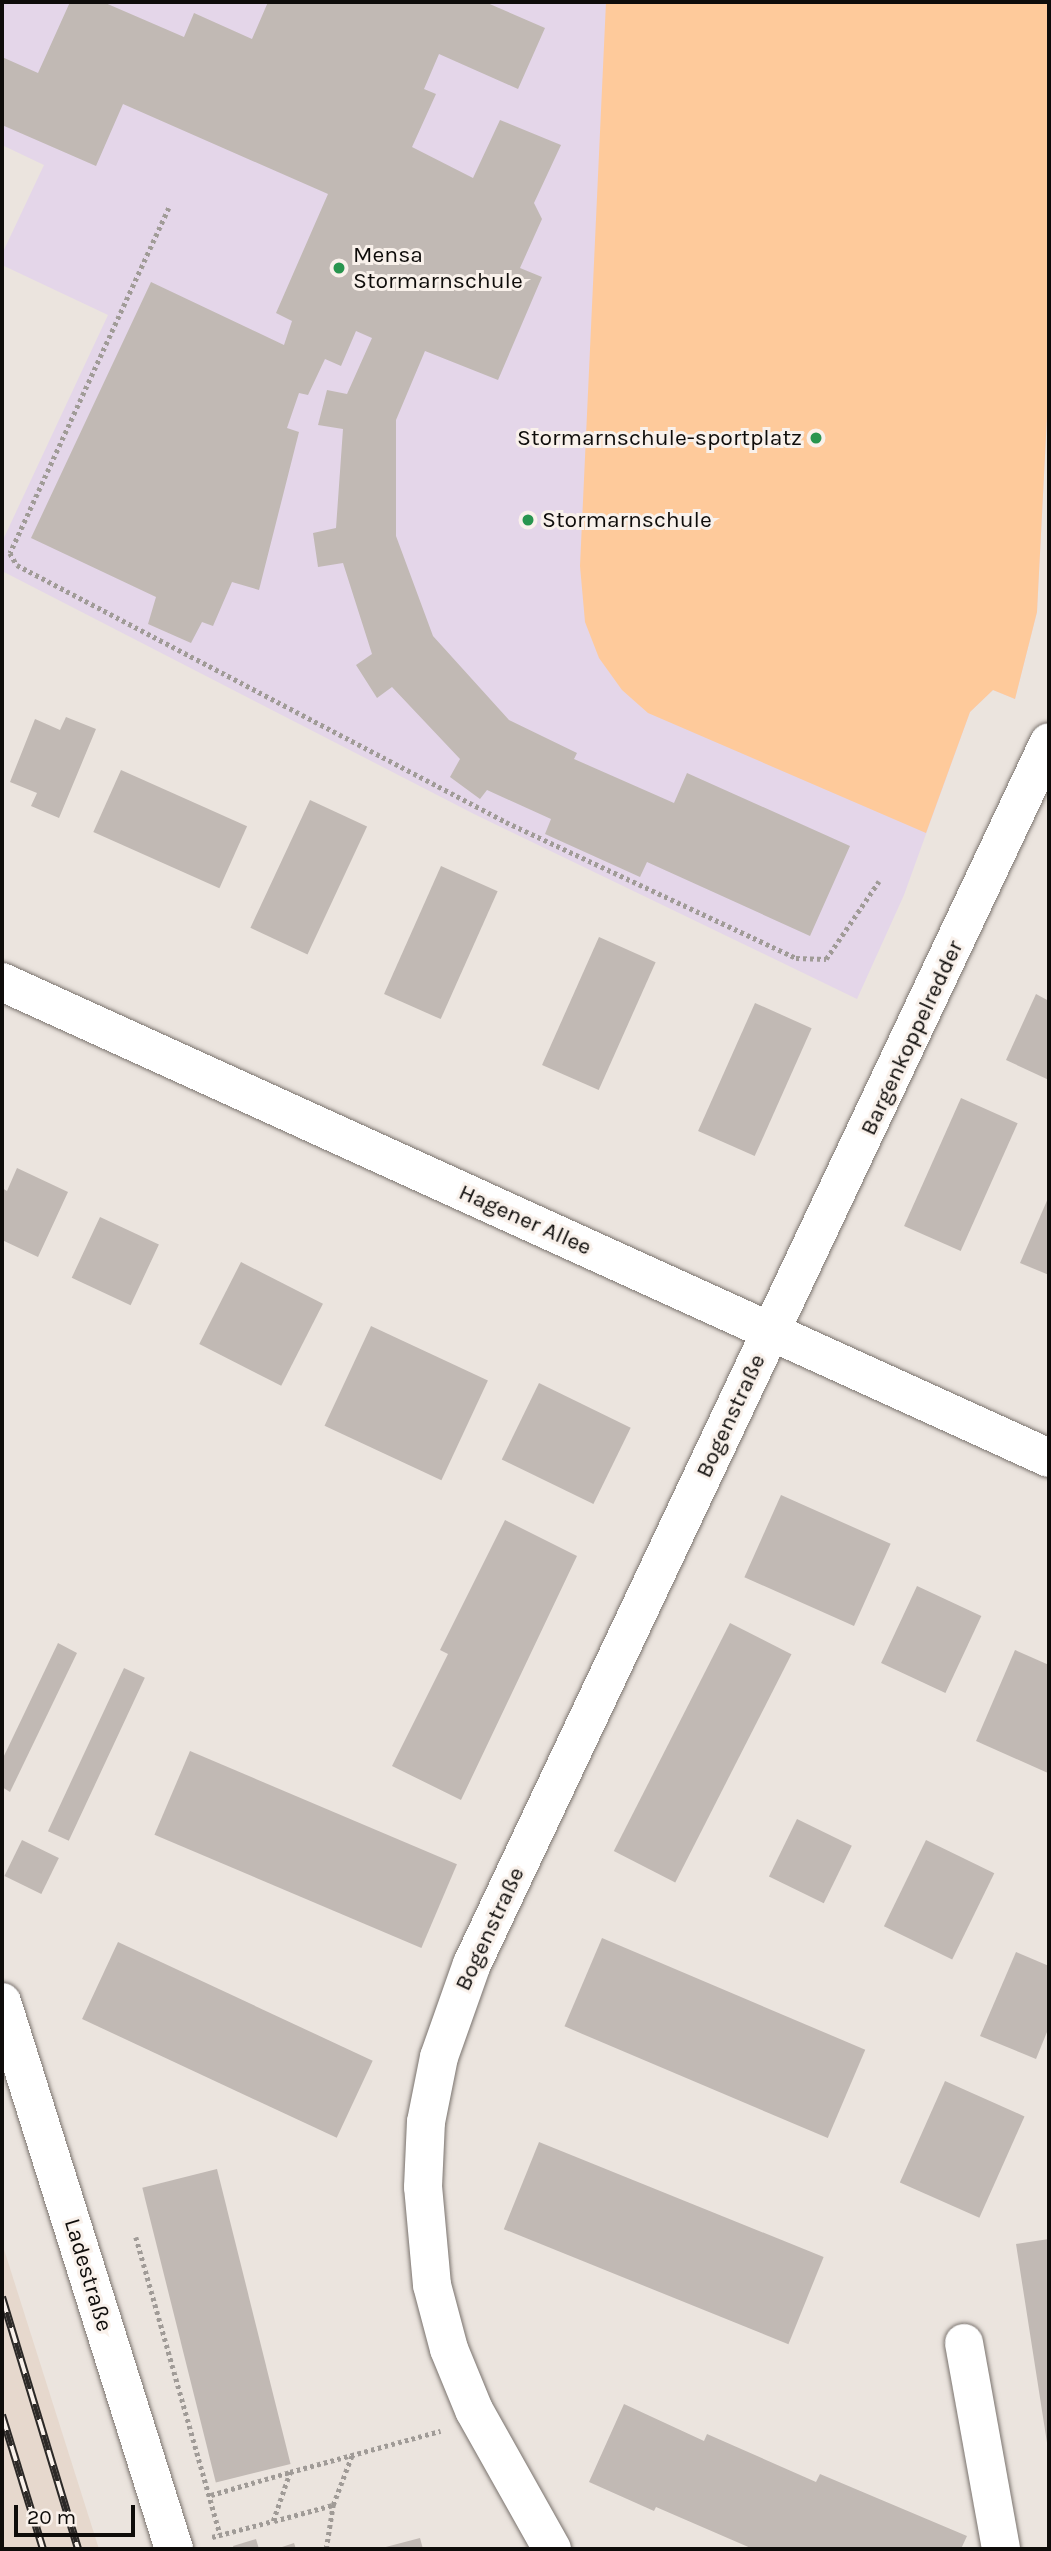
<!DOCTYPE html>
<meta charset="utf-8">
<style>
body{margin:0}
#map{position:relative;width:1051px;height:2551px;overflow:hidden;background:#ebe4de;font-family:Karla,sans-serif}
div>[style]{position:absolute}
.built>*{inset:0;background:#e6d8cd}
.education>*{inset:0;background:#e4d6e9}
.green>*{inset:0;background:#feca9b}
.building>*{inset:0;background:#c1b9b4;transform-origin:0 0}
.path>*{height:4.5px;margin-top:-2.25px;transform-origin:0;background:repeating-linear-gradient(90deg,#a09b97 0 3.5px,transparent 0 7px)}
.roads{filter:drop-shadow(0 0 2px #7a736e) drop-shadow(0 0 2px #7a736e)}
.minor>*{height:38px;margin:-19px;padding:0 19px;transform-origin:19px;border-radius:19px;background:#fff}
.rail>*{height:8px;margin-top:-4px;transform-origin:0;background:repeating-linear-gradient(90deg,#f9f1eb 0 16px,#2c2927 0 32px);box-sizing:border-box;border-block:2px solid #2c2927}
.dots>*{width:19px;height:19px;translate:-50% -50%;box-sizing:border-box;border:4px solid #f9f1eb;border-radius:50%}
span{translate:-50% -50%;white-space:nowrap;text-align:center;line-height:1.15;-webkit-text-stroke:6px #f9f1eb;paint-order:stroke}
.poi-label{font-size:23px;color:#0e0c0a}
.left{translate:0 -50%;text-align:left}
.right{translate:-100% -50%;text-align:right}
.street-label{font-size:23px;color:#0e0c0a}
.frame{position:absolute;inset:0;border:4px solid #0e0c0a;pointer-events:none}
.scale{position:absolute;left:14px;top:2505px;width:121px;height:32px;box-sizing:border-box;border:4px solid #0e0c0a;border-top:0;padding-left:9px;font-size:21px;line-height:24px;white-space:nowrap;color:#0e0c0a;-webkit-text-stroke:5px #f9f1eb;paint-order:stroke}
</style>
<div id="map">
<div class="built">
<div style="clip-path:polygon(2px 2243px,99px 2549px,2px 2549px)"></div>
</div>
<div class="education">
<div style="clip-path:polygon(2px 2px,1049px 2px,1049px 378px,1037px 612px,1015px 699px,993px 690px,970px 712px,904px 895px,857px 999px,474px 814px,2px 571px,2px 542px,108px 315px,2px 265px,2px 254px,44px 165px,2px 145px)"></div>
</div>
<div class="green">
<div style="clip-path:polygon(606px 2px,1049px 2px,1049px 378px,1037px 612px,1015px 699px,993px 690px,970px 712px,926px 833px,648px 713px,622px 690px,599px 658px,585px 622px,580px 566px)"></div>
</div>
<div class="building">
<div style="clip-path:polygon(70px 2px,103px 2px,184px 37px,194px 13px,252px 39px,268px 2px,485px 2px,545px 28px,518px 89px,439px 54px,424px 89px,436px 94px,412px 147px,473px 178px,500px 120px,561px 145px,534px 203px,542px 219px,520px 268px,542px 277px,498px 380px,425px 351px,396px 420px,396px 536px,433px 636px,509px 720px,577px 753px,574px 759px,674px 803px,687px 773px,850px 846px,810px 936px,647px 862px,640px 877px,545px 834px,551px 819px,487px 790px,480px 799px,450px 777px,460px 759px,392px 687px,377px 698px,356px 665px,372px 654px,343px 563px,318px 567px,313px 533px,336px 528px,343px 429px,318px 425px,327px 390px,347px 394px,372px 338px,356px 331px,341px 366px,325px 359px,308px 395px,299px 393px,287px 428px,299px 432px,259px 590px,232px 582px,213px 626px,202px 622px,191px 643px,148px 624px,156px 597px,31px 538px,151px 282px,284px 345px,292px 321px,276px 313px,328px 194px,123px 104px,96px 166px,2px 125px,2px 57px,38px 73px)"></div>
<div style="clip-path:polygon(66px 717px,96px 729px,59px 818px,31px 806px,37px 793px,10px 782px,35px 719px,60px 730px)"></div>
<div style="left:121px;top:770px;width:138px;height:68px;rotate:24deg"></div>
<div style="left:310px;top:800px;width:63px;height:141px;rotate:25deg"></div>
<div style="left:441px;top:866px;width:62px;height:140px;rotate:24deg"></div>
<div style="left:599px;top:937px;width:62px;height:140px;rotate:24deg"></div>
<div style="clip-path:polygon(1036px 994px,1049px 1001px,1049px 1080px,1006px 1060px)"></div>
<div style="left:755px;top:1003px;width:62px;height:140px;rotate:24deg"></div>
<div style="left:961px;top:1098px;width:62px;height:140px;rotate:24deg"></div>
<div style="clip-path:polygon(17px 1168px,68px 1192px,38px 1257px,2px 1240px,2px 1188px,7px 1191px)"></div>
<div style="clip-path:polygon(1049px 1196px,1049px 1275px,1020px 1263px)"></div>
<div style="left:100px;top:1217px;width:65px;height:67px;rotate:25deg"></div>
<div style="left:241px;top:1262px;width:92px;height:92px;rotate:27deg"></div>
<div style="left:371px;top:1326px;width:129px;height:110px;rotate:25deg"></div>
<div style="left:539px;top:1383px;width:102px;height:85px;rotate:26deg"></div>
<div style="left:781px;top:1495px;width:120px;height:90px;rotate:24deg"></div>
<div style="clip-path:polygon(505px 1520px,577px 1556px,461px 1800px,392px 1766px,448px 1654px,440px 1650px)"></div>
<div style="left:917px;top:1586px;width:71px;height:85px;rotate:25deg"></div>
<div style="left:730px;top:1623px;width:69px;height:256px;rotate:27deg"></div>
<div style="clip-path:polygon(58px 1643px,77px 1653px,10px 1792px,2px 1787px,2px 1760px)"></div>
<div style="clip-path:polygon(1015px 1650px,1049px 1665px,1048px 1773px,976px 1741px)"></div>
<div style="left:124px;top:1668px;width:23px;height:180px;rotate:25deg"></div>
<div style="left:190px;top:1751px;width:290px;height:91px;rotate:23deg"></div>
<div style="left:797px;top:1819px;width:61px;height:64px;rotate:26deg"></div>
<div style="left:22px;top:1840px;width:41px;height:40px;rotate:26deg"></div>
<div style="left:926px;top:1840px;width:76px;height:96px;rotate:26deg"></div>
<div style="left:602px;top:1938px;width:286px;height:96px;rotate:23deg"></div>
<div style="left:118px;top:1942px;width:281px;height:85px;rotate:25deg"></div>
<div style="clip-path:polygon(1016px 1952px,1049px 1966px,1049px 2027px,1036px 2059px,980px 2036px)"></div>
<div style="left:945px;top:2081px;width:87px;height:111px;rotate:24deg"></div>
<div style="left:539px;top:2142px;width:307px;height:94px;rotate:22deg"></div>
<div style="left:217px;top:2169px;width:304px;height:77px;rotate:76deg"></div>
<div style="clip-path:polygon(1049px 2239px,1049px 2449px,1048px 2449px,1016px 2244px)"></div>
<div style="clip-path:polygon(624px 2404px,704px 2441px,707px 2434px,816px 2482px,820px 2474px,967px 2536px,961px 2549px,753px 2549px,656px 2507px,654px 2511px,589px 2482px)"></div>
<div style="clip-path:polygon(420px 2538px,423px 2549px,382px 2549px,382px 2548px)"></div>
<div style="clip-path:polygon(256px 2539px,259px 2549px,234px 2549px,233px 2546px)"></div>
<div style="clip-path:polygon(294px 2543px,296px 2549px,276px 2549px)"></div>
</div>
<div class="path">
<div style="left:169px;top:208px;width:380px;rotate:114.7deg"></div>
<div style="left:10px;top:553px;width:14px;rotate:60deg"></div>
<div style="left:17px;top:565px;width:552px;rotate:27.72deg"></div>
<div style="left:506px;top:822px;width:320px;rotate:25.1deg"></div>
<div style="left:796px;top:958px;width:30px;rotate:2deg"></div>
<div style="left:826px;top:959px;width:94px;rotate:-55.8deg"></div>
<div style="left:136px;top:2237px;width:309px;rotate:74.2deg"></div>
<div style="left:211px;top:2495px;width:82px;rotate:-16.2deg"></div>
<div style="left:274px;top:2521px;width:61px;rotate:-15.2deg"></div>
<div style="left:212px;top:2537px;width:63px;rotate:-14.7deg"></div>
<div style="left:273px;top:2521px;width:52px;rotate:-70.9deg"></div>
<div style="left:290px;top:2472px;width:156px;rotate:-15.3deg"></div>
<div style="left:326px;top:2549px;width:45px;rotate:-81deg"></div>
<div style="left:333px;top:2505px;width:53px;rotate:-69.2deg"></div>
</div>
<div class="roads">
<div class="minor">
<div style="left:2px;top:982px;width:1150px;rotate:24.45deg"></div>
<div style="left:2px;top:2002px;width:573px;rotate:72.54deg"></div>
<div style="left:964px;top:2343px;width:209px;rotate:79.8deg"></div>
<div style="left:552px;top:2549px;width:159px;rotate:-119.3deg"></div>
<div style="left:474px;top:2410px;width:66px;rotate:-112.3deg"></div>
<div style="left:449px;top:2349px;width:66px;rotate:-104.9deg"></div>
<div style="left:432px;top:2285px;width:98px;rotate:-95.2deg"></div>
<div style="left:423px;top:2187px;width:65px;rotate:-87.4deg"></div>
<div style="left:426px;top:2122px;width:66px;rotate:-78.7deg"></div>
<div style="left:439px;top:2057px;width:99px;rotate:-70.5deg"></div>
<div style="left:472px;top:1964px;width:1351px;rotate:-64.72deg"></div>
</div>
</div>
<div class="rail">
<div style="left:2px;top:2297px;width:263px;rotate:73.2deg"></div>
<div style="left:2px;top:2415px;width:140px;rotate:73deg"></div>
</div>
<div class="dots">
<div style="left:339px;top:268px;background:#28954e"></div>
<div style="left:816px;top:438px;background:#28954e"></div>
<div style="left:528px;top:520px;background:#28954e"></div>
</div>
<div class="poi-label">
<span class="left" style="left:353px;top:268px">Mensa<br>Stormarnschule</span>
<span class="right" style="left:802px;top:438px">Stormarnschule-sportplatz</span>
<span class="left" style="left:542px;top:520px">Stormarnschule</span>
</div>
<div class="street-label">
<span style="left:912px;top:1038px;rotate:-65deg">Bargenkoppelredder</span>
<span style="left:525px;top:1220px;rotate:24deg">Hagener Allee</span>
<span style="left:731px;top:1416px;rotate:-65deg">Bogenstraße</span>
<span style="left:490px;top:1929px;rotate:-65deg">Bogenstraße</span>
<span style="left:88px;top:2275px;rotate:73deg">Ladestraße</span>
</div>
<div class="frame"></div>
<div class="scale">20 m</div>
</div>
